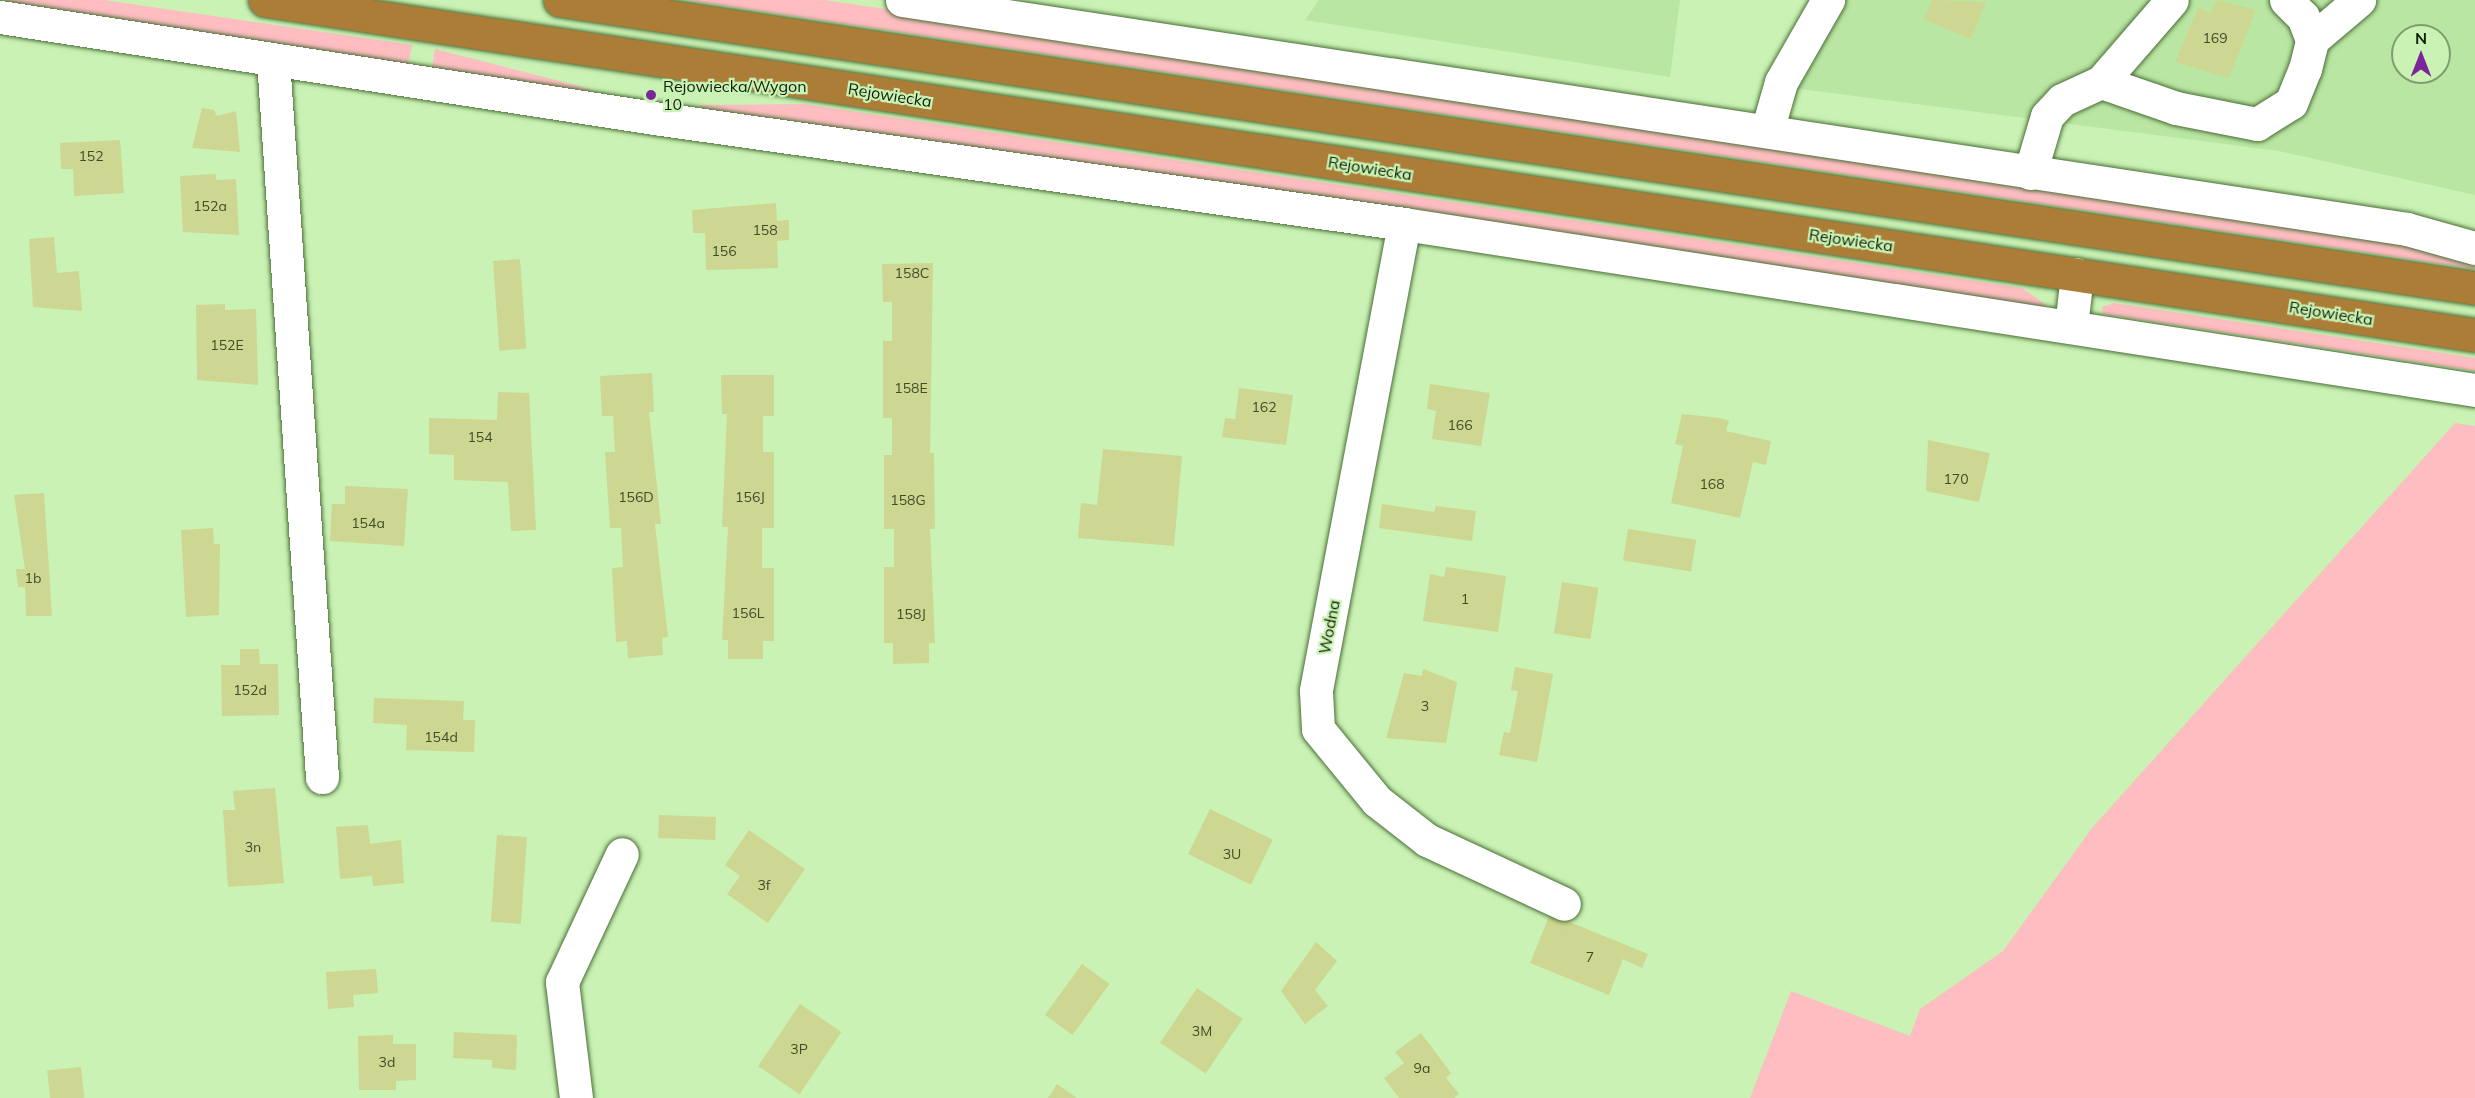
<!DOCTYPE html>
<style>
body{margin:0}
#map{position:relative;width:2475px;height:1098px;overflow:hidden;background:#c9f2b4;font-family:Mulish,sans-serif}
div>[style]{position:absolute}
.built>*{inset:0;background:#b9e6a2}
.green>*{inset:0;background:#fdbdc1}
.building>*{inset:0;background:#cdd791;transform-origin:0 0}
.roads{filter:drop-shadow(0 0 2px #4b6e37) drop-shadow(0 0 2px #4b6e37)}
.minor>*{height:33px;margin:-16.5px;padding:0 16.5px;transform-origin:16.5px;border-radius:16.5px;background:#fff}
.highway>*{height:33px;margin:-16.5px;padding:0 16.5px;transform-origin:16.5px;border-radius:16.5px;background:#ab7d37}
.dots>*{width:16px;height:16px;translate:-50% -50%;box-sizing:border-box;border:3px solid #c9f2b4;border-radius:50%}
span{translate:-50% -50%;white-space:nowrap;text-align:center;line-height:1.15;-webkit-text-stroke:4.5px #c9f2b4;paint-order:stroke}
.number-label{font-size:14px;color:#404d2a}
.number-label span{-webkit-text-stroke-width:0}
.poi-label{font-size:16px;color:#111f08}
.left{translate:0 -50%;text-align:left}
.street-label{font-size:16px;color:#111f08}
.north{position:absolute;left:2391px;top:24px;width:60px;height:60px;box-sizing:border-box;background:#c9f2b4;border:2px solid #7f9e6f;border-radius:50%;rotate:0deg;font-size:16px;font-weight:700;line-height:24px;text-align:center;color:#111f08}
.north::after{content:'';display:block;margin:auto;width:21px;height:27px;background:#792798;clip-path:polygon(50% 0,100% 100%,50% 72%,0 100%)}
</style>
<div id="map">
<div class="built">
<div style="clip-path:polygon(1319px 0,1680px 0,1670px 77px,1305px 20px)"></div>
<div style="clip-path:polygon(evenodd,1835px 0,2475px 0,2475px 195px,2279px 151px,1793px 88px,1835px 0,2403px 36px,2439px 36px,2439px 72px,2403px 72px,2403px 36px)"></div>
</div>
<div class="green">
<div style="clip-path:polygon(0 0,104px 0,412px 45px,408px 64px)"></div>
<div style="clip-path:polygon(685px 0,824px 0,920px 14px,2291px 220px,2475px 258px,2475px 269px)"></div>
<div style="clip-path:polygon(435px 49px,590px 89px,588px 95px,432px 67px)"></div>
<div style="clip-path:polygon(804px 104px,2022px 288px,2046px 305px,2043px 309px,699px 111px,700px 105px)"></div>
<div style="clip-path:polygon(2114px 303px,2475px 358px,2475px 371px,2103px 314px,2102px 307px)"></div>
<div style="clip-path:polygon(2455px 423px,2475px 426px,2475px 1098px,1750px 1098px,1791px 991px,1910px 1036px,1920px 1009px,2003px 951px,2092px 828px)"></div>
</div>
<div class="building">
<div style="clip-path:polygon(1932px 0,1986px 2px,1971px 39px,1924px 19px)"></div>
<div style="clip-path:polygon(2217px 0,2256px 10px,2229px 78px,2175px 62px,2198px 8px,2211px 13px)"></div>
<div style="clip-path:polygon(202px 108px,214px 110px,217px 116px,236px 111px,240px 152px,192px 148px)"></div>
<div style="clip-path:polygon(120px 140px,124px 193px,74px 196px,73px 169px,61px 169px,60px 143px)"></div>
<div style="clip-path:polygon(216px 174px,216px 180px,236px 179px,239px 235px,183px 232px,180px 176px)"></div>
<div style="clip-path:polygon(776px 203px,777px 221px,789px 220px,789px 240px,777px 241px,778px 268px,706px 270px,705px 233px,693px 233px,692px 210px)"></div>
<div style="clip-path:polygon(54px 237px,57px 273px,79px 271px,82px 311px,33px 307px,29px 239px)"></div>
<div style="left:520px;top:259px;width:90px;height:27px;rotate:86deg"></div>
<div style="clip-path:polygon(933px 263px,930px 453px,934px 453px,935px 529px,930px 529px,935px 643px,929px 643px,929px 663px,893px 664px,893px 643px,884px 643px,884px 567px,894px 567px,894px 529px,884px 529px,884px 455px,892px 455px,892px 418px,883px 418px,883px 341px,892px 341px,892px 302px,883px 302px,882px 264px)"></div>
<div style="clip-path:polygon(225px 304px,225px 310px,256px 309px,258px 385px,197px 380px,196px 305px)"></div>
<div style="clip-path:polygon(652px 373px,654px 412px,649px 412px,661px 524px,655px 524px,668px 637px,662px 638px,663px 655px,628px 658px,627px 641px,616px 642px,612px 568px,623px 567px,621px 528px,610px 528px,605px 452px,615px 452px,613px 416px,602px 416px,600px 376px)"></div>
<div style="clip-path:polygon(721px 375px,774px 375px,774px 416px,763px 416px,763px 452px,774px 452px,774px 528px,762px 528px,762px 568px,774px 568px,774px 641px,763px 641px,763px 659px,728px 659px,728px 640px,722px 640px,728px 527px,722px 527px,727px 414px,722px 414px)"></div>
<div style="clip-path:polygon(1430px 384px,1490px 393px,1481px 446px,1432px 439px,1436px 411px,1427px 409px)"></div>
<div style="clip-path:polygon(1239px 388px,1293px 395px,1286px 445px,1222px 437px,1225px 418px,1235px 419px)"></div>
<div style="clip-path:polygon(498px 392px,529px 393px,536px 530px,511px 531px,508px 482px,454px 480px,454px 455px,429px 454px,429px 418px,497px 420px)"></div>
<div style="clip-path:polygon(1682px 414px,1720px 418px,1729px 421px,1726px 431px,1771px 441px,1766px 465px,1753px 462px,1740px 518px,1671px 503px,1683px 446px,1675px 444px)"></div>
<div style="clip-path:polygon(1928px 440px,1990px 453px,1979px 502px,1926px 491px)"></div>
<div style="clip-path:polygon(1103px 449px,1182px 456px,1174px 546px,1078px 538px,1081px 503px,1097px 505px)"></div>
<div style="clip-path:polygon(345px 486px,408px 489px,404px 546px,330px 541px,332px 504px,345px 504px)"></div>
<div style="clip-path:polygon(44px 493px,52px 616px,26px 616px,25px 587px,18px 587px,16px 569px,25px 569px,14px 495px)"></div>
<div style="clip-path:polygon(1382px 504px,1434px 512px,1436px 506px,1476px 511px,1472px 541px,1379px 528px)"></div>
<div style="clip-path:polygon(213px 528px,214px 544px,220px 544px,219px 615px,186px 617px,181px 530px)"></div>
<div style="left:1628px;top:529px;width:69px;height:32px;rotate:9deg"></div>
<div style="clip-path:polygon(1446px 567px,1506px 576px,1498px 632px,1423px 621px,1430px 574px,1444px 577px)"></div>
<div style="left:1562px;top:582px;width:37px;height:52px;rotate:9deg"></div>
<div style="clip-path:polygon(240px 649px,259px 649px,260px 664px,278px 664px,279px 715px,222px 716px,221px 665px,240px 665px)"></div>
<div style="clip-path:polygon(1515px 667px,1553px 674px,1537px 762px,1499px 755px,1504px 732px,1510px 733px,1518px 691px,1511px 690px)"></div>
<div style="clip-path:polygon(1423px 669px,1457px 682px,1446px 743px,1386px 738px,1404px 673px,1422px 676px)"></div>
<div style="clip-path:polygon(374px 698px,464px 701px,463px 720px,475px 720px,474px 752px,406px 750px,407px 725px,373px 723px)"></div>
<div style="clip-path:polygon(275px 788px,284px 883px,228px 887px,223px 810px,235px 810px,233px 791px)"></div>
<div style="left:1210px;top:809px;width:70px;height:50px;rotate:26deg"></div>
<div style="left:659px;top:815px;width:57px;height:23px;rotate:2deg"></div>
<div style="clip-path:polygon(368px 825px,370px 844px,401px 840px,404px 883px,373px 886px,372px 876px,340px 879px,336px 827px)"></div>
<div style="clip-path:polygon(749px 830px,805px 869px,768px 923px,727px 894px,740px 876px,725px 865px)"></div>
<div style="left:497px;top:835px;width:30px;height:87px;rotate:4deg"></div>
<div style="clip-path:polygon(1550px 914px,1648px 954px,1642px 968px,1623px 959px,1609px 995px,1530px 963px)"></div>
<div style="clip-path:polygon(1316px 942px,1337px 961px,1315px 990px,1328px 1006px,1305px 1024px,1281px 991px)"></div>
<div style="left:1082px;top:964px;width:34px;height:63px;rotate:36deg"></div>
<div style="clip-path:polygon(376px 969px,378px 993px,353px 995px,354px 1007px,328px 1009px,326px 972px)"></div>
<div style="left:1197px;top:988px;width:55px;height:66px;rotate:34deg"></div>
<div style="left:800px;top:1004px;width:50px;height:75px;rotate:34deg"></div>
<div style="clip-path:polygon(454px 1032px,517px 1035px,516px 1070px,492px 1068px,492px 1060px,453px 1058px)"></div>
<div style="clip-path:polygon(1421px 1033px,1451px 1073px,1446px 1078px,1459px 1094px,1454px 1098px,1399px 1098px,1384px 1078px,1404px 1063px,1395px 1052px)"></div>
<div style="clip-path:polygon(393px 1035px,393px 1044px,416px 1044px,416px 1080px,396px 1081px,396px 1090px,359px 1090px,358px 1036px)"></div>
<div style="left:81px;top:1067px;width:31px;height:34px;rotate:84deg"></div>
<div style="clip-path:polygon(1057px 1084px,1077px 1098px,1048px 1098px)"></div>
</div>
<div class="roads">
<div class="minor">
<div style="left:902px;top:0;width:1522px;rotate:8.65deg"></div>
<div style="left:2407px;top:229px;width:71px;rotate:15.6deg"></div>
<div style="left:0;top:17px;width:662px;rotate:8.78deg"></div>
<div style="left:654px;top:118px;width:757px;rotate:8.04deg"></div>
<div style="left:1404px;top:224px;width:1084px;rotate:8.81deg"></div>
<div style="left:2312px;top:40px;width:62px;rotate:-40.4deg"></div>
<div style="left:273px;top:60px;width:719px;rotate:86.09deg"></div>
<div style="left:2101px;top:82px;width:79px;rotate:19.1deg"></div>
<div style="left:2176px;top:108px;width:83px;rotate:11.2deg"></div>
<div style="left:2257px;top:124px;width:40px;rotate:-32deg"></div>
<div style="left:2291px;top:103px;width:37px;rotate:-68deg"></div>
<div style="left:2305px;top:69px;width:30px;rotate:-76deg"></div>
<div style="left:2312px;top:40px;width:25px;rotate:-111deg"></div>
<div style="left:2303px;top:17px;width:24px;rotate:-135deg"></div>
<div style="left:1767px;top:131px;width:51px;rotate:-74.1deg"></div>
<div style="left:1781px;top:82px;width:95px;rotate:-60.2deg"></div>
<div style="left:2030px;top:173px;width:59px;rotate:-73.4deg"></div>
<div style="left:2047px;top:116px;width:22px;rotate:-47deg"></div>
<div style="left:2062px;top:100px;width:43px;rotate:-24.8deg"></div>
<div style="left:2101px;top:82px;width:108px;rotate:-49.1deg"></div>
<div style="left:1404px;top:224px;width:475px;rotate:100.7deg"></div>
<div style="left:1316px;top:691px;width:38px;rotate:87deg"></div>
<div style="left:1318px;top:729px;width:93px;rotate:50.7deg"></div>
<div style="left:1377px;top:801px;width:63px;rotate:38deg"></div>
<div style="left:1427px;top:840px;width:151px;rotate:25deg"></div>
<div style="left:2071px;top:327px;width:53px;rotate:-83.5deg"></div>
<div style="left:576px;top:1098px;width:117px;rotate:-96.9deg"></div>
<div style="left:562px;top:982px;width:141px;rotate:-64.9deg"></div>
</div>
<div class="highway">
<div style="left:265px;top:0;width:2235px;rotate:8.62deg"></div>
<div style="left:560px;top:0;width:1937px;rotate:8.55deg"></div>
</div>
</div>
<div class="dots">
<div style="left:651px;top:95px;background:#792798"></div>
</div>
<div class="number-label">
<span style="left:2215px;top:38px">169</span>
<span style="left:91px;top:156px">152</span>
<span style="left:210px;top:206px">152a</span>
<span style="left:765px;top:230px">158</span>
<span style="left:724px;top:251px">156</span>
<span style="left:912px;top:273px">158C</span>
<span style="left:227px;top:345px">152E</span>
<span style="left:911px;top:388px">158E</span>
<span style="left:1264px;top:407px">162</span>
<span style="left:1460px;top:425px">166</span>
<span style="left:480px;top:437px">154</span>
<span style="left:1956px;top:479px">170</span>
<span style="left:1712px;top:484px">168</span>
<span style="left:636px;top:497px">156D</span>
<span style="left:750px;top:497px">156J</span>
<span style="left:908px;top:500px">158G</span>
<span style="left:368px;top:523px">154a</span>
<span style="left:33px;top:578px">1b</span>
<span style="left:1465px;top:599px">1</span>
<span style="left:748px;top:613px">156L</span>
<span style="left:911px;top:614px">158J</span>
<span style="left:250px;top:690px">152d</span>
<span style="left:1425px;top:706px">3</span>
<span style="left:441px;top:737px">154d</span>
<span style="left:253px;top:847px">3n</span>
<span style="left:1232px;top:854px">3U</span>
<span style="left:764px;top:885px">3f</span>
<span style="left:1590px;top:957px">7</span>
<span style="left:1202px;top:1031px">3M</span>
<span style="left:799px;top:1049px">3P</span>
<span style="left:387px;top:1062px">3d</span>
<span style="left:1422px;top:1068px">9a</span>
</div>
<div class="poi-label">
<span class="left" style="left:663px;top:95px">Rejowiecka/Wygon<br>10</span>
</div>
<div class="street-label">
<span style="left:890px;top:95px;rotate:9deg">Rejowiecka</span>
<span style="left:1370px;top:168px;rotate:9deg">Rejowiecka</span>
<span style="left:1851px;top:240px;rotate:8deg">Rejowiecka</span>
<span style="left:2331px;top:313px;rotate:9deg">Rejowiecka</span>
<span style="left:1329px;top:627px;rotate:-79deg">Wodna</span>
</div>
<div class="north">N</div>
</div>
